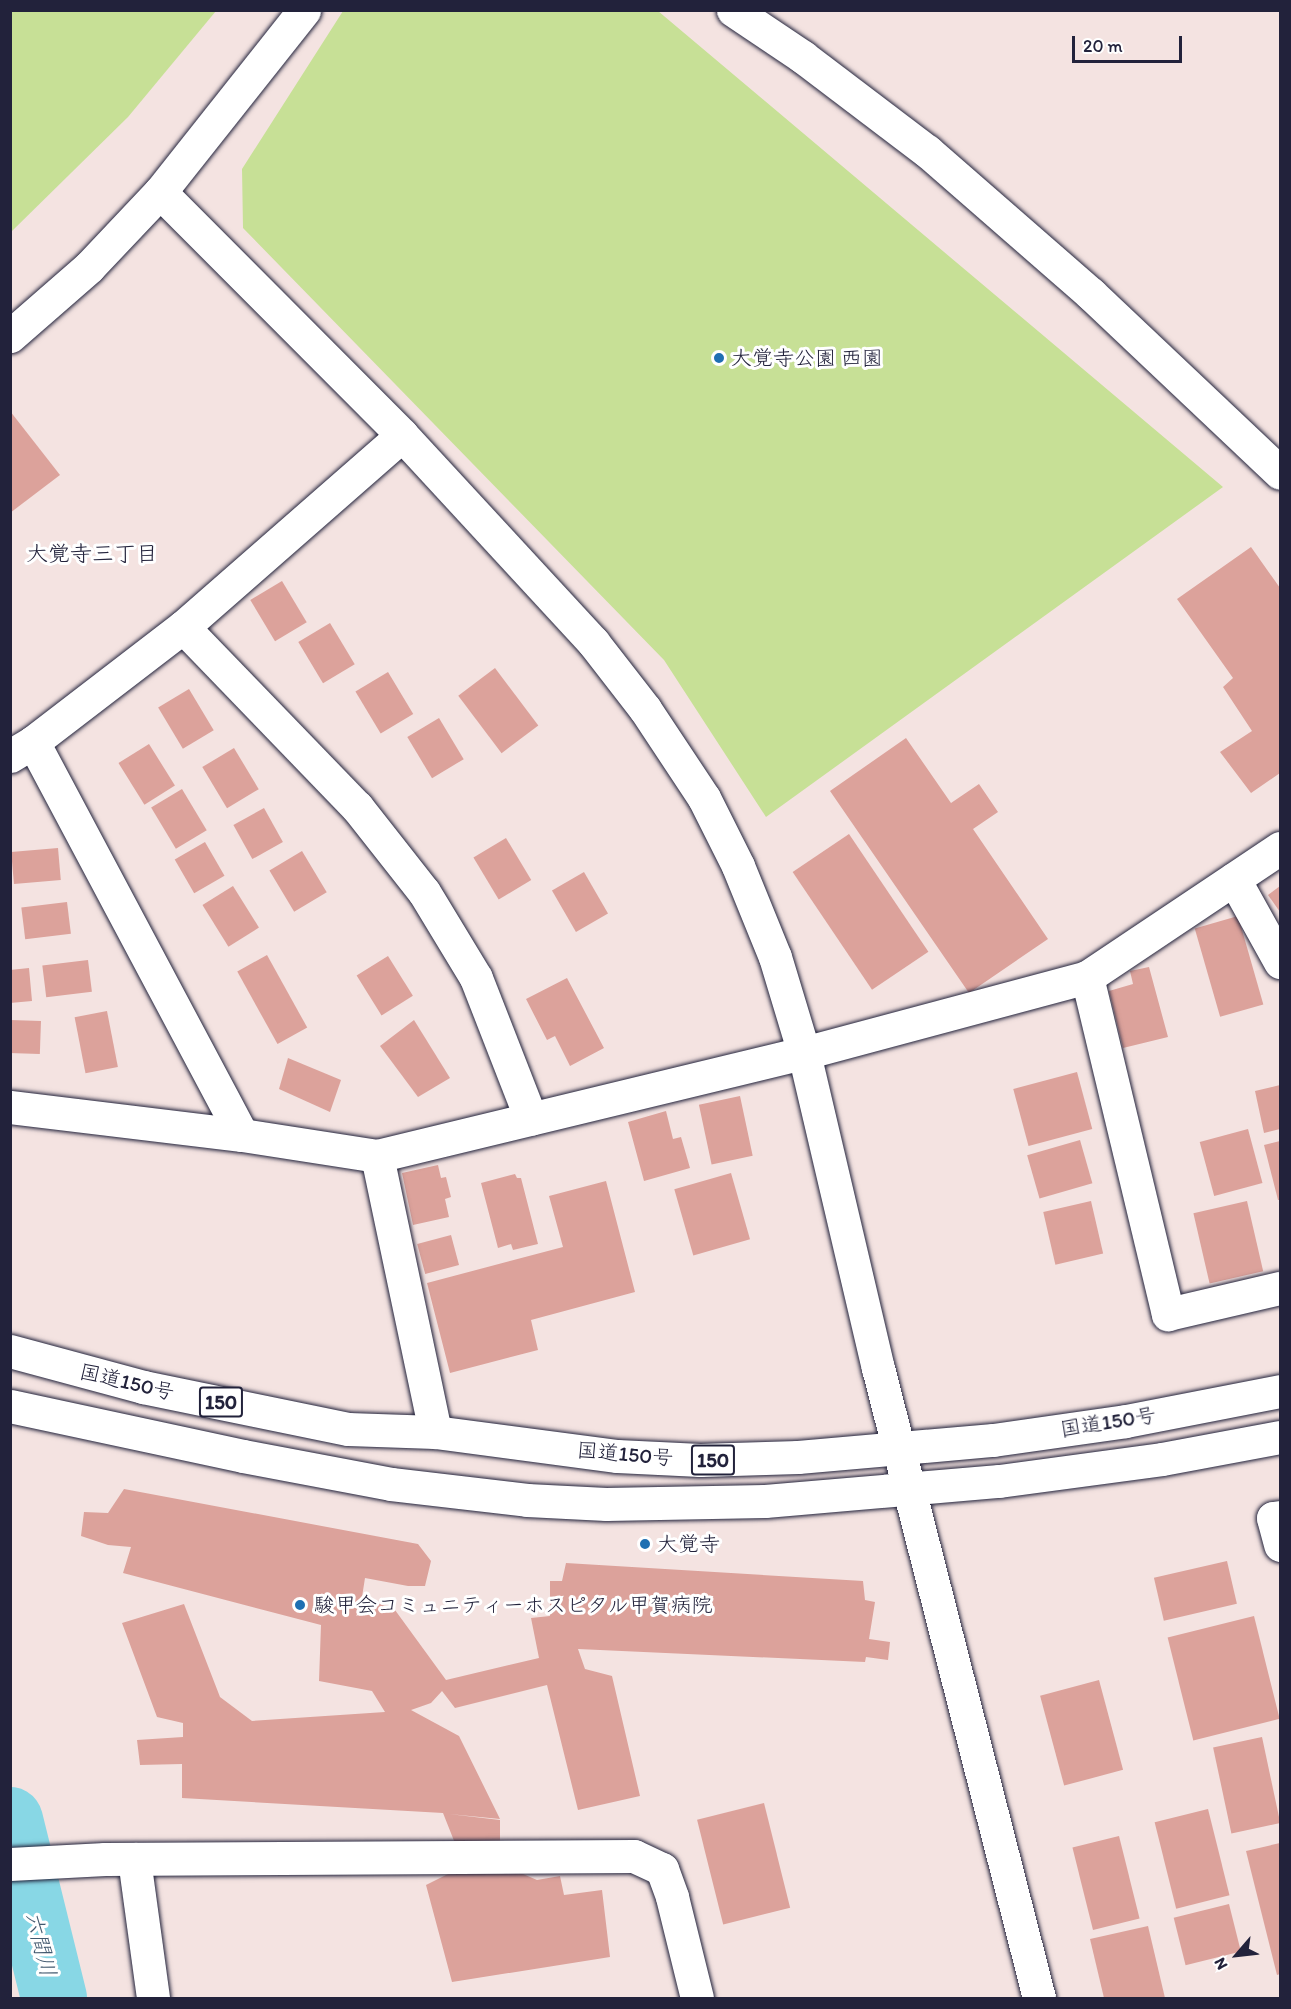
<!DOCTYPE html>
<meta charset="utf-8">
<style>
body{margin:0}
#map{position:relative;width:1291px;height:2009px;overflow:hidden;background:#f4e3e1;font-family:Itim,"Klee One",sans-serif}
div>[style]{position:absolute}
.green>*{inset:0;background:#c7e096}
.river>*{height:66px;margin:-33px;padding:0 33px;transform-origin:33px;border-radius:33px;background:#88d7e5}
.building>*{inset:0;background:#dca29b;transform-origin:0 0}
.roads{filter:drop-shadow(0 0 2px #22223b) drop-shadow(0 0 2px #22223b)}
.minor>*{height:33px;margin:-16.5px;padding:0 16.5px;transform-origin:16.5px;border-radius:16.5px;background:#fff}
.tertiary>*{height:33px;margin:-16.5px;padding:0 16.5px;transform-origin:16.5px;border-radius:16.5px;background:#fff}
.trunk>*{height:33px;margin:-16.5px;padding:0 16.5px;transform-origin:16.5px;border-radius:16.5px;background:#fff}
.dots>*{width:16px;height:16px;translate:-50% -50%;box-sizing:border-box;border:3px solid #fff;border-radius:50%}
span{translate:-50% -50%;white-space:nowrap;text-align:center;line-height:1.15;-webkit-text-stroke:6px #fff;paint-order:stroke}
.shield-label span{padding:2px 4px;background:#fff;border:2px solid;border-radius:4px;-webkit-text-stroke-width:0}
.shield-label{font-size:20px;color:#22223b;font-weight:700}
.poi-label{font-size:21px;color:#22223b}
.left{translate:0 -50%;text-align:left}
.street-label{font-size:21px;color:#22223b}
.neighbourhood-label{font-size:22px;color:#22223b}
.water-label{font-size:22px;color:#41586e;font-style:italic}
.frame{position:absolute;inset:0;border:12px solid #22223b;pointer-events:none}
.north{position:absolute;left:1207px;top:1925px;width:60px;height:60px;-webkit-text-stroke:4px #fff;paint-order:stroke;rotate:242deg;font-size:16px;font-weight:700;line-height:24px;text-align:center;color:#22223b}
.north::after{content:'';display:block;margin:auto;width:21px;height:27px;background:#22223b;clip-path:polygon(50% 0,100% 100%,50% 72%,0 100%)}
.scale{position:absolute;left:1072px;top:36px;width:110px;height:27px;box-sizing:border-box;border:3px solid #22223b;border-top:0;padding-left:8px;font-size:18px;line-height:21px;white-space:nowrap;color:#22223b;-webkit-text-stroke:4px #fff;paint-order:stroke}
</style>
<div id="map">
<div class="green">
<div style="clip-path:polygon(11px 10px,216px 11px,128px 117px,11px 232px)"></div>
<div style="clip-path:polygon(343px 11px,658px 11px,1223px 487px,766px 817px,664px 660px,243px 228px,242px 169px)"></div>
</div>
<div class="river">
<div style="left:10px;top:1820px;width:183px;rotate:76.1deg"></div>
</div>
<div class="building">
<div style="clip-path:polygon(10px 411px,60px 475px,10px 513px)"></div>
<div style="clip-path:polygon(1251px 547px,1280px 588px,1280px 773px,1251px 793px,1220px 752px,1252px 731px,1223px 687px,1233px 678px,1177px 599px)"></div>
<div style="left:282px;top:581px;width:48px;height:37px;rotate:59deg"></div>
<div style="left:330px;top:623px;width:48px;height:37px;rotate:59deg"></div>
<div style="left:495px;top:668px;width:72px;height:46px;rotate:53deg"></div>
<div style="left:388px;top:672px;width:49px;height:38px;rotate:59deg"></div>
<div style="left:189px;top:689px;width:48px;height:36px;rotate:59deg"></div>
<div style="left:439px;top:718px;width:48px;height:37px;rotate:59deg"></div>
<div style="clip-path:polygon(906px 738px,951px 803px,979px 784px,998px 812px,973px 829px,1048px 939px,969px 993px,830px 791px)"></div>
<div style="left:149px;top:744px;width:49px;height:36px;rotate:58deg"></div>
<div style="left:234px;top:748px;width:48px;height:37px;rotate:59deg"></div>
<div style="left:182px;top:789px;width:48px;height:36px;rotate:59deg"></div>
<div style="left:264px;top:808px;width:39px;height:35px;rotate:61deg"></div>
<div style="left:849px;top:834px;width:142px;height:68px;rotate:56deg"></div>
<div style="left:506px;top:838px;width:49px;height:38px;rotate:59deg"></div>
<div style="left:205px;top:842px;width:39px;height:35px;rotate:60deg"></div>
<div style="left:58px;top:848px;width:32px;height:47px;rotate:85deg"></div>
<div style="left:302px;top:851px;width:48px;height:38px;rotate:59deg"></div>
<div style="left:584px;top:872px;width:48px;height:37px;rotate:60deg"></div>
<div style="left:233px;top:886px;width:49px;height:36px;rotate:58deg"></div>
<div style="clip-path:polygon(1280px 886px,1280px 912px,1268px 895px)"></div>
<div style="left:67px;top:902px;width:32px;height:46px;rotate:83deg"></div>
<div style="left:1238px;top:916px;width:92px;height:45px;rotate:74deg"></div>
<div style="left:267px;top:955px;width:83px;height:34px;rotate:61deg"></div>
<div style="left:388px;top:956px;width:47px;height:37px;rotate:58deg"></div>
<div style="left:88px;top:960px;width:32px;height:46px;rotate:83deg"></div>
<div style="clip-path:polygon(1149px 967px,1168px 1037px,1123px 1048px,1109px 991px,1133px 984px,1130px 971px)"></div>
<div style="clip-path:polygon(29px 968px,32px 1001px,10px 1003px,10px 970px)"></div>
<div style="clip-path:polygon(567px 978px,604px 1048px,570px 1066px,555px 1036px,547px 1040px,526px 999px)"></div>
<div style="left:107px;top:1011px;width:57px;height:33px;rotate:79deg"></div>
<div style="left:10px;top:1020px;width:31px;height:33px;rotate:2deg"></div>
<div style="clip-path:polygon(414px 1020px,450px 1078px,418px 1097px,380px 1046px)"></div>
<div style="clip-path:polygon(288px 1058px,341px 1080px,330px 1112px,279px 1089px)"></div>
<div style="left:1077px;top:1072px;width:59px;height:66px;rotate:75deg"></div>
<div style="clip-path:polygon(1280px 1085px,1280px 1129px,1264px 1133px,1255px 1091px)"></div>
<div style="left:740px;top:1096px;width:61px;height:42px;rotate:78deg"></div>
<div style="clip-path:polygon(666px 1111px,673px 1139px,681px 1137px,690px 1168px,644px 1181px,628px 1122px)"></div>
<div style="left:1248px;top:1129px;width:56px;height:50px;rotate:75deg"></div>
<div style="left:1080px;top:1140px;width:45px;height:55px;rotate:74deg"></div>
<div style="clip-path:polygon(1280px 1141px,1280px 1200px,1278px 1200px,1264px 1145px)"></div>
<div style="clip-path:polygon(438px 1165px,441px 1178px,446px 1177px,451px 1197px,445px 1199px,449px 1217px,413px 1225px,402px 1173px)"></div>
<div style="left:731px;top:1173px;width:69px;height:59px;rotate:74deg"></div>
<div style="clip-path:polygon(515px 1174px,517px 1178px,521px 1178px,538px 1244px,513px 1250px,511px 1244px,498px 1248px,481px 1183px)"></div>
<div style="clip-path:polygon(606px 1181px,635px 1292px,531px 1320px,538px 1350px,450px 1373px,427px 1283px,563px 1247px,549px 1196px)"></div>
<div style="left:1091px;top:1201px;width:54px;height:49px;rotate:77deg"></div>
<div style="left:1247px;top:1201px;width:72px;height:55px;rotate:77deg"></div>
<div style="left:451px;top:1235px;width:31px;height:35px;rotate:75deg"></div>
<div style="clip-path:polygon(124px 1489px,418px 1544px,431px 1561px,425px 1586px,408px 1586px,365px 1578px,362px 1597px,395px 1610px,446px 1680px,539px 1658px,531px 1618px,550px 1616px,550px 1581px,562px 1581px,566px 1563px,863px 1581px,865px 1600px,875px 1602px,869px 1639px,890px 1642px,888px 1660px,866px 1657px,865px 1662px,578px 1649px,585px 1669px,612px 1676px,640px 1796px,578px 1810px,547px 1685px,455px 1708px,442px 1691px,431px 1703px,411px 1710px,459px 1736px,500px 1819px,449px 1814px,500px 1820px,500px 1864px,537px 1880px,560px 1876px,564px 1895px,602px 1890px,610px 1957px,452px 1982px,426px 1885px,464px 1866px,443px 1813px,182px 1798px,182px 1764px,140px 1765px,137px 1740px,183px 1737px,183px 1723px,157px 1717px,122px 1623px,184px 1604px,220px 1697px,252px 1721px,385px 1712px,372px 1691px,319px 1681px,321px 1625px,123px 1573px,131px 1547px,108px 1545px,81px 1536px,84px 1512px,108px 1513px)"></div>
<div style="left:1227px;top:1561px;width:44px;height:75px;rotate:77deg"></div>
<div style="left:1254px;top:1616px;width:106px;height:89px;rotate:76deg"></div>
<div style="left:1099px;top:1680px;width:93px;height:61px;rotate:75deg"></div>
<div style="left:1262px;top:1737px;width:88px;height:50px;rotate:78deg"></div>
<div style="left:764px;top:1803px;width:108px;height:69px;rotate:76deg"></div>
<div style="left:1208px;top:1809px;width:89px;height:55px;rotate:76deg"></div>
<div style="left:1119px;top:1836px;width:85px;height:48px;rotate:76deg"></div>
<div style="clip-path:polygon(1280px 1843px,1280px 1974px,1277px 1975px,1246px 1851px)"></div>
<div style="left:1229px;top:1904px;width:49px;height:57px;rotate:76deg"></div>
<div style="clip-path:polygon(1148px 1926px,1165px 1998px,1104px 1998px,1090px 1939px)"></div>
</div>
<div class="roads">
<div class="minor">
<div style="left:733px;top:10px;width:84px;rotate:33.9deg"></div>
<div style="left:803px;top:57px;width:156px;rotate:37.2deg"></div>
<div style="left:927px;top:151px;width:218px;rotate:41.1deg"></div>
<div style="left:1091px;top:294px;width:260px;rotate:43.4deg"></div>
<div style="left:183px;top:627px;width:250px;rotate:46deg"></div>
<div style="left:357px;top:807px;width:108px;rotate:51.8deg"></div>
<div style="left:424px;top:892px;width:100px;rotate:58.8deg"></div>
<div style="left:476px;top:978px;width:151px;rotate:68.7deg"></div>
<div style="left:33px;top:742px;width:445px;rotate:62deg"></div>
<div style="left:10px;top:756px;width:27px;rotate:-31deg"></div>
<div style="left:33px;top:742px;width:189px;rotate:-37.5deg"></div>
<div style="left:183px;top:627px;width:291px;rotate:-41.2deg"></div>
<div style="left:1280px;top:848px;width:232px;rotate:146.2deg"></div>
<div style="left:1087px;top:977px;width:347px;rotate:76.5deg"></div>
<div style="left:1168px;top:1314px;width:115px;rotate:-13.1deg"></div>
<div style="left:1234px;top:879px;width:95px;rotate:61deg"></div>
<div style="left:10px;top:1107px;width:234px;rotate:6.9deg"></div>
<div style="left:242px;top:1135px;width:137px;rotate:8.8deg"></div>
<div style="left:377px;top:1156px;width:439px;rotate:-13.6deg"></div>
<div style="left:804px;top:1053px;width:293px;rotate:-15deg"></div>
<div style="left:377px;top:1156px;width:282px;rotate:78.1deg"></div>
<div style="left:1280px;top:1517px;width:7px;rotate:172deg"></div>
<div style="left:1273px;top:1518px;width:28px;rotate:75deg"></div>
<div style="left:134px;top:1859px;width:140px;rotate:82.2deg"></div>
<div style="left:10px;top:1864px;width:95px;rotate:-3deg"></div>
<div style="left:105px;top:1859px;width:529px;rotate:-0.32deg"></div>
<div style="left:634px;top:1856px;width:31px;rotate:25deg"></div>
<div style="left:662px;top:1869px;width:30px;rotate:70deg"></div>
<div style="left:672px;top:1897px;width:104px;rotate:76.1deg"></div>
</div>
<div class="tertiary">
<div style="left:160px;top:192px;width:343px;rotate:45.1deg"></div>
<div style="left:402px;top:435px;width:282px;rotate:47.3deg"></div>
<div style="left:593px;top:642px;width:85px;rotate:52.2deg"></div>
<div style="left:645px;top:709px;width:107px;rotate:56.5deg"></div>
<div style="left:704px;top:798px;width:76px;rotate:63.4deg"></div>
<div style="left:738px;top:866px;width:98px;rotate:67.9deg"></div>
<div style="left:775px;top:957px;width:100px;rotate:73.2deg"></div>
<div style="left:804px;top:1053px;width:324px;rotate:76.8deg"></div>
<div style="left:878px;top:1368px;width:650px;rotate:75.66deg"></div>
<div style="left:10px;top:336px;width:105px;rotate:-41.1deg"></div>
<div style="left:89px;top:267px;width:103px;rotate:-46.6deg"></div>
<div style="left:160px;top:192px;width:232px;rotate:-51.6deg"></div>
</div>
<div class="trunk">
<div style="left:10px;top:1351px;width:138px;rotate:15.1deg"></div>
<div style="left:143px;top:1387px;width:209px;rotate:11.6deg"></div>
<div style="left:348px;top:1429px;width:87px;rotate:2deg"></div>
<div style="left:435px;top:1432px;width:184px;rotate:7.5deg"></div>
<div style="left:617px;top:1456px;width:83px;rotate:2.8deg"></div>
<div style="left:700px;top:1460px;width:98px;rotate:-1.8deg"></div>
<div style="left:798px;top:1457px;width:196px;rotate:-5deg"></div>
<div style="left:993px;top:1440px;width:134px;rotate:-8.1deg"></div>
<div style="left:1126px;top:1421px;width:157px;rotate:-11deg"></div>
<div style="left:10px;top:1406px;width:238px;rotate:12.1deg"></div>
<div style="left:243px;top:1456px;width:151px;rotate:10.7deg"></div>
<div style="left:391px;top:1484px;width:137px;rotate:6.7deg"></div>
<div style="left:527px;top:1500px;width:79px;rotate:2.9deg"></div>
<div style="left:606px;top:1504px;width:159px;rotate:-1.1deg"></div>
<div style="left:765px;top:1501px;width:235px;rotate:-4.9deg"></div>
<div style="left:999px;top:1481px;width:164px;rotate:-7.7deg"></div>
<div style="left:1162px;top:1459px;width:120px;rotate:-10.6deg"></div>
</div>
</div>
<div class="dots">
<div style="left:719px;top:358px;background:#1f6fb2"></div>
<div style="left:645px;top:1544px;background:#1f6fb2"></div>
<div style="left:300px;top:1605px;background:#1f6fb2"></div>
</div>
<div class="shield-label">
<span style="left:221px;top:1402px">150</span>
<span style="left:713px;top:1460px">150</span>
</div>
<div class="poi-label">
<span class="left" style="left:731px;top:358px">大覚寺公園 西園</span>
<span class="left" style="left:657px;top:1544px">大覚寺</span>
<span class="left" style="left:314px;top:1605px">駿甲会コミュニティーホスピタル甲賀病院</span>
</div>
<div class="street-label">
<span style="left:127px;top:1382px;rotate:13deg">国道150号</span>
<span style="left:1108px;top:1422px;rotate:-9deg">国道150号</span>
<span style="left:625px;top:1454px;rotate:5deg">国道150号</span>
</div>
<div class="neighbourhood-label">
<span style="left:92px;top:554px">大覚寺三丁目</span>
</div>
<div class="water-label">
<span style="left:41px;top:1944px;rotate:76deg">六間川</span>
</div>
<div class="frame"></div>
<div class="north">N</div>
<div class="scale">20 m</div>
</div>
